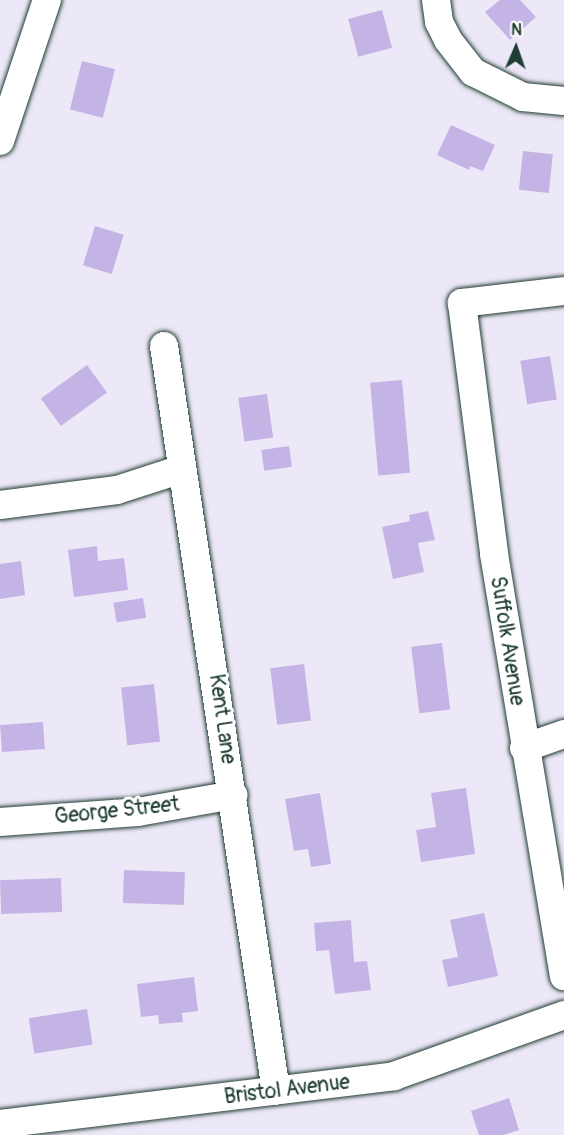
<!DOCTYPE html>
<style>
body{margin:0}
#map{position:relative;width:564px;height:1135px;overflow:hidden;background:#ede8f7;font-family:Pangolin,sans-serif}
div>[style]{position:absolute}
.building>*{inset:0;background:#c4b4e5;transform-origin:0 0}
.roads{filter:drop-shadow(0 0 2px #1f3d34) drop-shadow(0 0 2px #1f3d34)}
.street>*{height:28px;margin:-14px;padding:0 14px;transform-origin:14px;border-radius:14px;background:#fff}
span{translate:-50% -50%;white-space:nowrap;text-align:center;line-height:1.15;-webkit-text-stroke:6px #fff;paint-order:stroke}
.street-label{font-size:21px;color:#1f3d34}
.north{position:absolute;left:486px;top:18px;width:60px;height:60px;-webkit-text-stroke:4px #fff;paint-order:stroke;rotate:2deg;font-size:16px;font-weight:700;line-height:24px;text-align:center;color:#1f3d34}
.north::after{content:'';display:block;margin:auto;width:21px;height:27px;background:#1f3d34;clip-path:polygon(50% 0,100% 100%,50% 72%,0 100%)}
</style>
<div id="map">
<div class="building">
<div style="clip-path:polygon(500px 0,520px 0,536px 17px,510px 40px,485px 12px)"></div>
<div style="left:382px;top:10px;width:39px;height:35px;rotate:75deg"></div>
<div style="left:82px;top:61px;width:34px;height:50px;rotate:14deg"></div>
<div style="clip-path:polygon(451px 125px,495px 145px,483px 171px,470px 166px,469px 170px,437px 155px)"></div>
<div style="left:523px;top:151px;width:30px;height:39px;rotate:6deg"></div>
<div style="left:95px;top:226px;width:30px;height:41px;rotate:17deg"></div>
<div style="left:550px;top:356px;width:44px;height:30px;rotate:81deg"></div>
<div style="left:87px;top:365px;width:34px;height:57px;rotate:54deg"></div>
<div style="left:402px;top:380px;width:93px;height:32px;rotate:85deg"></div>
<div style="left:267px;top:394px;width:44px;height:29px;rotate:82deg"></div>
<div style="left:289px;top:446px;width:21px;height:28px;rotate:82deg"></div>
<div style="clip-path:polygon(428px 511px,435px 540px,418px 543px,424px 572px,393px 579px,382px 527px,410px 521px,409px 515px)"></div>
<div style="clip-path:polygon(97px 546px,98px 561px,124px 558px,128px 590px,74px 597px,68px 550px)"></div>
<div style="clip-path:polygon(21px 561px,25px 595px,0 599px,0 564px)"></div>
<div style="left:143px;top:598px;width:20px;height:30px;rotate:81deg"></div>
<div style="left:442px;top:643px;width:67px;height:31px;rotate:83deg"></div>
<div style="left:304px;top:664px;width:57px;height:34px;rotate:83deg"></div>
<div style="left:154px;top:684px;width:58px;height:33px;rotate:84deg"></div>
<div style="left:43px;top:722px;width:27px;height:43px;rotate:86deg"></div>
<div style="clip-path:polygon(466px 788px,475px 854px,421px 862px,416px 830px,436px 827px,431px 793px)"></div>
<div style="clip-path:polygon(320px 793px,331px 864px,311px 867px,308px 849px,294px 851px,285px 799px)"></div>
<div style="left:124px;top:870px;width:61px;height:33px;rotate:2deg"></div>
<div style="left:61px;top:878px;width:34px;height:61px;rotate:88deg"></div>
<div style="clip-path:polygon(484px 913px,498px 976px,448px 987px,442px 960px,458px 957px,450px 920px)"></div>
<div style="clip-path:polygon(351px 920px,354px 962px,367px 961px,371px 990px,335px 994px,329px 950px,316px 951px,314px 923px)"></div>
<div style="clip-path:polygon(194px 977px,198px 1011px,182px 1013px,183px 1022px,159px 1024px,158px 1015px,141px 1017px,137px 984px)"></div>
<div style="left:87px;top:1009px;width:36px;height:59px;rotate:81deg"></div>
<div style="clip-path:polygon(509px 1098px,519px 1130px,503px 1135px,479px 1135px,471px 1111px)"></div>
</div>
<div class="roads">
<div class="street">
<div style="left:436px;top:0;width:22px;rotate:82deg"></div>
<div style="left:439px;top:22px;width:20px;rotate:63deg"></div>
<div style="left:448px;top:40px;width:41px;rotate:52deg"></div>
<div style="left:473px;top:72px;width:56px;rotate:26.6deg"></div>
<div style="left:523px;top:97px;width:41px;rotate:5.6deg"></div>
<div style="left:0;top:141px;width:149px;rotate:-71.6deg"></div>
<div style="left:564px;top:291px;width:103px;rotate:173.3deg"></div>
<div style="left:462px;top:303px;width:253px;rotate:82.7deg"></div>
<div style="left:494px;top:554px;width:428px;rotate:80.6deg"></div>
<div style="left:164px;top:346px;width:753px;rotate:81.45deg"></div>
<div style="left:0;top:505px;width:118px;rotate:-7.3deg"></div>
<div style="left:117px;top:490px;width:68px;rotate:-17.9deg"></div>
<div style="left:524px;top:748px;width:42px;rotate:-19.3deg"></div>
<div style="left:0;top:822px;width:138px;rotate:-4.1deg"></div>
<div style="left:138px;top:812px;width:97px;rotate:-10.1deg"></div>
<div style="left:0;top:1124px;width:397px;rotate:-6.9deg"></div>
<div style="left:394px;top:1076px;width:181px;rotate:-19.7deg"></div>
</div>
</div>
<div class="street-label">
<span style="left:507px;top:641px;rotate:81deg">Suffolk Avenue</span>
<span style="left:222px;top:719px;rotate:82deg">Kent Lane</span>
<span style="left:117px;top:811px;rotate:-6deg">George Street</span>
<span style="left:287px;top:1090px;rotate:-7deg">Bristol Avenue</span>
</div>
<div class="north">N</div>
</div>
